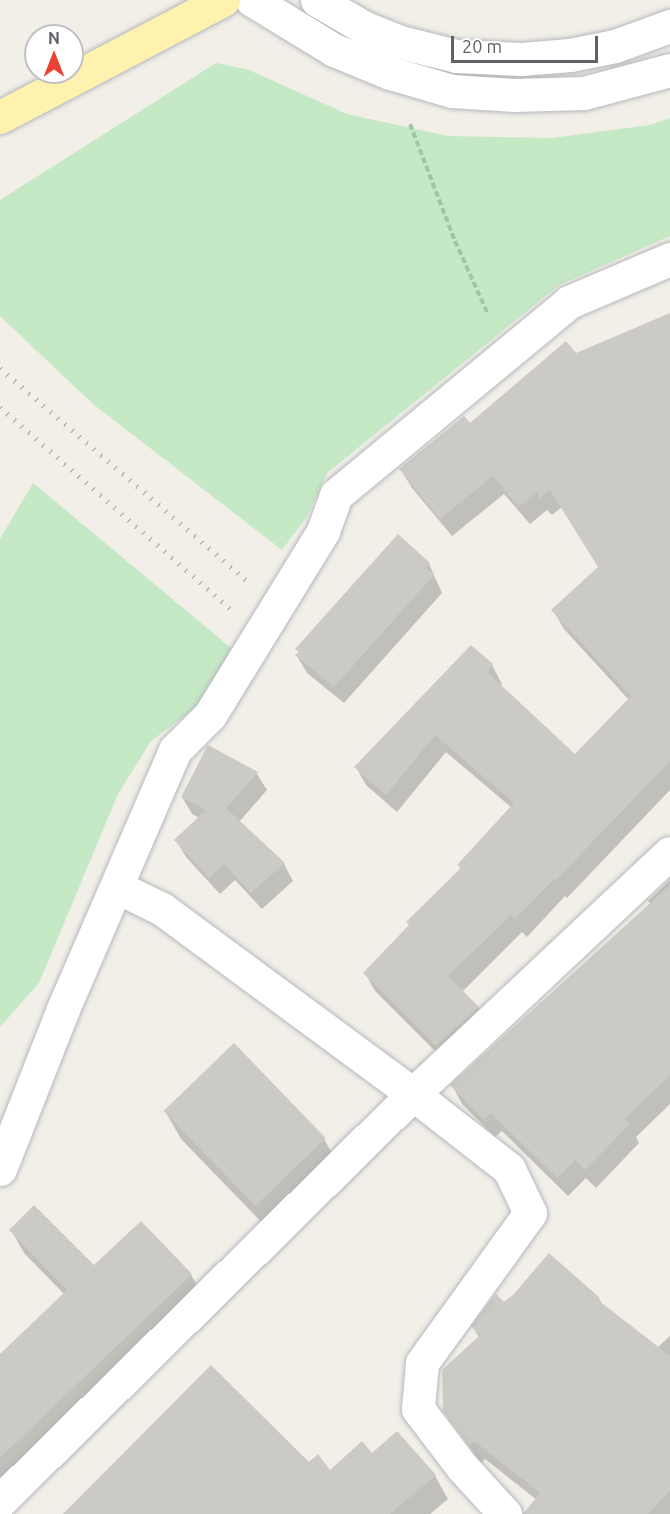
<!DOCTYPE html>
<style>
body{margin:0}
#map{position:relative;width:670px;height:1514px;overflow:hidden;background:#f1efe8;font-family:Ubuntu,sans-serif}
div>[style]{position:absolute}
.green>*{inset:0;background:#c5e8c5}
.shadow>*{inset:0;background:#0003}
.building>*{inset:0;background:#cccac5;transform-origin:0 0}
.path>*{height:4px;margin-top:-2px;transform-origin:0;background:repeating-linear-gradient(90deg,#9cc7a9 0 6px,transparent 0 9px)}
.roads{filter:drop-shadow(0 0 2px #b5b8bc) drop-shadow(0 0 2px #b5b8bc)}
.minor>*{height:33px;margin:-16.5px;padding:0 16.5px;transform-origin:16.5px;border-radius:16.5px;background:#fff}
.tertiary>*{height:33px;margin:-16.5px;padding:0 16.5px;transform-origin:16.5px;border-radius:16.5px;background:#fff}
.primary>*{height:33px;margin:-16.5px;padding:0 16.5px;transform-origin:16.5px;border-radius:16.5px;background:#fff2af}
.rail>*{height:4.5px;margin-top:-2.25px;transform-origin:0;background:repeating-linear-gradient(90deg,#b6b7b8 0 1.5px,transparent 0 9.5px)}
span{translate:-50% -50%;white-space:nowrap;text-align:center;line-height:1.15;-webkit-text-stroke:6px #fff;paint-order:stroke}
.north{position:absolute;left:24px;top:24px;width:60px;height:60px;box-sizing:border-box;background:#fff;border:2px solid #bfc1c3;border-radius:50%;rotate:0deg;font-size:16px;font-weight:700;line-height:24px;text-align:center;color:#5f6368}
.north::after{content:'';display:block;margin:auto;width:21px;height:27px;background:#ea4335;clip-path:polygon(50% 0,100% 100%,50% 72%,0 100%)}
.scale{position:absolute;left:451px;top:36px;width:147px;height:27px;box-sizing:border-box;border:3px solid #5f6368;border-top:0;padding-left:8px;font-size:18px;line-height:21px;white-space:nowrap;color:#5f6368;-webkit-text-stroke:4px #fff;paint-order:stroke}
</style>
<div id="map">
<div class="green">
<div style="clip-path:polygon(216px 63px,249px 70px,347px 114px,448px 136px,551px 138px,650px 125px,670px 118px,670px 236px,559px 285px,327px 473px,306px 518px,282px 550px,93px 404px,0 316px,0 200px)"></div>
<div style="clip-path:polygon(33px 483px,231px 648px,206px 700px,151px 741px,118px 794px,39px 983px,0 1027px,0 539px)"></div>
</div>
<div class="shadow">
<div style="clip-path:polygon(670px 314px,670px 790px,567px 898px,565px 896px,527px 937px,522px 932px,462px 992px,478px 1007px,488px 1026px,448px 1064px,375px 991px,365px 973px,461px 870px,459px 865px,512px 808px,446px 752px,397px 812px,366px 785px,356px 767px,492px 665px,502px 684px,500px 686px,575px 756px,629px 700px,564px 629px,553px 610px,599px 568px,562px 507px,552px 515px,547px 510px,530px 524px,504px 494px,452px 536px,412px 488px,401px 470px,575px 355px)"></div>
<div style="clip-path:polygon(429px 564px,442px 593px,344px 703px,307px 673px,297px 656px,299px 653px,297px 649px)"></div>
<div style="clip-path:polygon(209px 748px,257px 774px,267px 790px,239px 822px,284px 864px,293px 881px,262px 909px,235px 880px,220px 894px,186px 857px,176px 840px,200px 818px,192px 814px,182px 797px)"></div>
<div style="clip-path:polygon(670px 880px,670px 1104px,636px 1137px,639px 1143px,596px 1188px,586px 1178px,568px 1196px,502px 1131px,495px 1137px,462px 1104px,452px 1085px,651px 904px,648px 901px)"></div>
<div style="clip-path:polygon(165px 1111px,324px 1139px,340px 1167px,271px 1232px,181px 1139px)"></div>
<div style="clip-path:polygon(141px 1223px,191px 1275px,205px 1298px,0 1494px,0 1357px,64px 1294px,24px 1253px,11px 1230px,94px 1267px)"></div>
<div style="clip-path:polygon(599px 1299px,604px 1307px,657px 1348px,670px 1336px,670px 1514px,543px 1514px,537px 1500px,485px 1459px,481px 1463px,445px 1411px,479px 1337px,473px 1327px,504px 1304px)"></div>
<div style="clip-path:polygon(372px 1455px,435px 1476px,448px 1499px,430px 1514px,65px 1514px,309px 1464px,330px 1472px)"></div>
</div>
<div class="building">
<div style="clip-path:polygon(670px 313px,670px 761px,556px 880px,554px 879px,515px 919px,511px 915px,448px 976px,479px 1007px,436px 1046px,363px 973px,409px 925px,406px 922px,461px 868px,457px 865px,514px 803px,435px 735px,386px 795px,354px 767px,471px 645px,493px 664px,487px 672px,575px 754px,631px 696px,551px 610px,598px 567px,550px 490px,540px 498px,536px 492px,519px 507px,493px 476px,440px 519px,399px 469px,464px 416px,470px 423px,566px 341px,576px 353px)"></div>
<div style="clip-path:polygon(398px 534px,430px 563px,426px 568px,434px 575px,334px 687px,295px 655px,299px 652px,295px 649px)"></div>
<div style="clip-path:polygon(208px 745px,258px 772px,226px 808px,285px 863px,251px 893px,224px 864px,209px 878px,174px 840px,206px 810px,181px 797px)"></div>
<div style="clip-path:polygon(670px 885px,670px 1075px,625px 1119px,630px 1124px,585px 1170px,575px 1160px,557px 1178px,491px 1113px,484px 1120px,450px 1085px)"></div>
<div style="left:234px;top:1043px;width:132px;height:98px;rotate:46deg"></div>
<div style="clip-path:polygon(34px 1205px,94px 1265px,141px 1221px,192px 1274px,0 1458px,0 1354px,67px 1290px,9px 1230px)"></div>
<div style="clip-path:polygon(549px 1253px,600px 1298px,598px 1300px,670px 1356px,670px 1490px,648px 1514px,523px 1514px,540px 1493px,474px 1441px,469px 1446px,443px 1411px,442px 1370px,480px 1335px,471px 1326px,490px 1301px,496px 1294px,504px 1302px,513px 1295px)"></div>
<div style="clip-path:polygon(211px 1365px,309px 1462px,318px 1454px,330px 1470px,362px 1441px,372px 1453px,397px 1431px,436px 1475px,390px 1514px,63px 1514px)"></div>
</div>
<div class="path">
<div style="left:410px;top:124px;width:125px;rotate:69deg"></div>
<div style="left:455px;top:241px;width:80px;rotate:65.7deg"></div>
</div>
<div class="roads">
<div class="minor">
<div style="left:117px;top:887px;width:50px;rotate:26.1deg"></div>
<div style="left:162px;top:909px;width:312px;rotate:36.4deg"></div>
<div style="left:413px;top:1094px;width:122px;rotate:38deg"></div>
<div style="left:509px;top:1169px;width:49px;rotate:64.5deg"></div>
<div style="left:530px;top:1213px;width:185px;rotate:125.8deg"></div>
<div style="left:422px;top:1363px;width:46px;rotate:95deg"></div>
<div style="left:418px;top:1409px;width:73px;rotate:52.8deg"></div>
<div style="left:462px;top:1467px;width:64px;rotate:47.5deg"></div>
<div style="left:0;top:1169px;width:172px;rotate:-68.5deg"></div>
<div style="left:63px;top:1009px;width:282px;rotate:-66.6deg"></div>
<div style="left:175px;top:750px;width:49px;rotate:-45deg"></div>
<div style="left:210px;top:715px;width:216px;rotate:-58.4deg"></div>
<div style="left:323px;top:531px;width:38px;rotate:-70deg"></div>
<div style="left:336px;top:495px;width:303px;rotate:-39.6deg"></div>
<div style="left:569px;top:302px;width:110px;rotate:-23.1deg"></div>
<div style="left:0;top:1501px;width:580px;rotate:-44.58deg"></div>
<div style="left:413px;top:1094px;width:352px;rotate:-43.2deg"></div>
</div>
<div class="tertiary">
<div style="left:252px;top:0;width:96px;rotate:31.4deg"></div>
<div style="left:334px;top:50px;width:61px;rotate:22.3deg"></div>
<div style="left:390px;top:73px;width:65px;rotate:16.2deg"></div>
<div style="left:452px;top:91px;width:62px;rotate:3.7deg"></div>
<div style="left:514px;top:95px;width:70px;rotate:-1.6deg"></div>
<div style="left:584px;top:93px;width:89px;rotate:-15deg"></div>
<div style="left:317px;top:0;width:53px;rotate:30.4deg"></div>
<div style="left:363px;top:27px;width:40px;rotate:22deg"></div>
<div style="left:400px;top:42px;width:58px;rotate:14deg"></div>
<div style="left:456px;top:56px;width:65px;rotate:2.6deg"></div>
<div style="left:521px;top:59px;width:49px;rotate:-4.7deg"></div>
<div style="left:570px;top:55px;width:46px;rotate:-11.3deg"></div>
<div style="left:615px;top:46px;width:59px;rotate:-20deg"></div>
</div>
<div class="primary">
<div style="left:0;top:117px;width:252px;rotate:-27.7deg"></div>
</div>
</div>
<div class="rail">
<div style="left:0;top:368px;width:331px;rotate:40.7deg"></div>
<div style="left:0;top:407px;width:307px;rotate:41.2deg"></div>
</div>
<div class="north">N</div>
<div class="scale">20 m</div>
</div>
